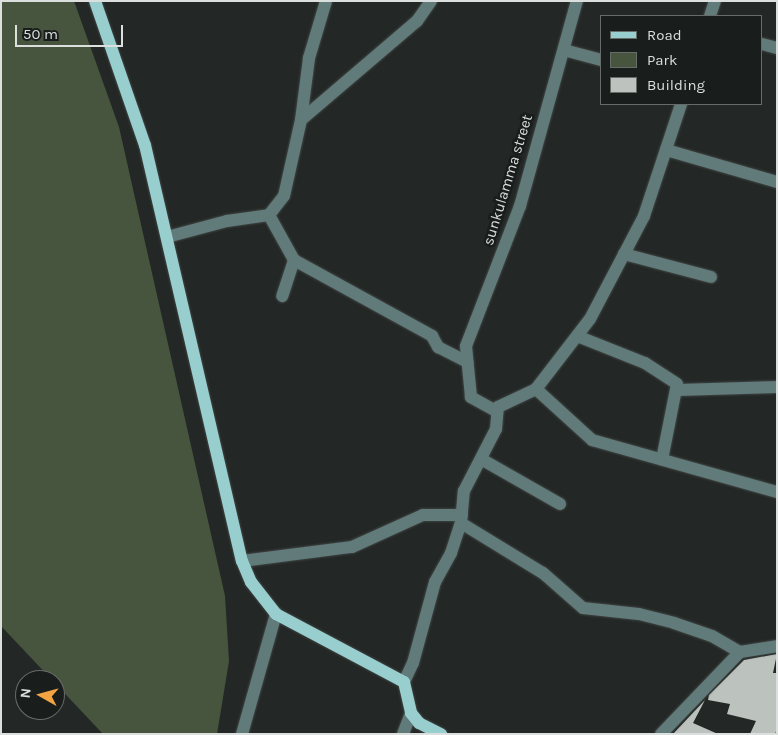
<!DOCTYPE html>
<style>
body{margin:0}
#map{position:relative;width:778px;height:735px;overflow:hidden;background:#232826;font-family:Karla,sans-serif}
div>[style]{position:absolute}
.green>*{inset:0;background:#47543e}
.building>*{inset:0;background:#bcc2bd}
.roads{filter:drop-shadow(0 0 1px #404543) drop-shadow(0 0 1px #404543)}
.minor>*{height:12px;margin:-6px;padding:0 6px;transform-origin:6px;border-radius:6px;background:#617a7a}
.major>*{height:12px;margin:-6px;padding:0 6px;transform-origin:6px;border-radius:6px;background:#99cecf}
span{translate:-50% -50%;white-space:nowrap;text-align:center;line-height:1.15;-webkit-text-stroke:5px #191e1d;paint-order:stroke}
.street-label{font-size:15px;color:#dbdfde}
.frame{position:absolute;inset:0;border:2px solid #dbdfde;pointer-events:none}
.legend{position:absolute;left:600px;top:15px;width:162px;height:90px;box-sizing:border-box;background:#191e1d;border:1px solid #676b6a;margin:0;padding:6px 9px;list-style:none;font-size:15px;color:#dbdfde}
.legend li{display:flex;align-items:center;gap:10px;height:25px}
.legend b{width:25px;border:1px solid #676b6a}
.north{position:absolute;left:15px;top:670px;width:50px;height:50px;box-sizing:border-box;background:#191e1d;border:1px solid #676b6a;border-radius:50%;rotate:277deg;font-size:14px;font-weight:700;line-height:20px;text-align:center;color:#dbdfde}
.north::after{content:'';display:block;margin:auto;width:18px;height:22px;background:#f3a442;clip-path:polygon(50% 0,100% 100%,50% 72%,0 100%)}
.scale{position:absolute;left:15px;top:25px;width:108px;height:22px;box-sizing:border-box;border:2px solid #dbdfde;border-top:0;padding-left:6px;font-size:15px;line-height:18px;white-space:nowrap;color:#dbdfde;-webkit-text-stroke:4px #191e1d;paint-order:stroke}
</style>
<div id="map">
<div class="green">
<div style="clip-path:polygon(1px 1px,74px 1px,119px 127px,225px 596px,229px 661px,217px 734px,103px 734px,1px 626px)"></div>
</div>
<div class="building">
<div style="clip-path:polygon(777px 654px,773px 673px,777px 673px,777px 729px,775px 734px,750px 734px,756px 721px,727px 714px,730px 704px,708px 700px,709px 695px,744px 660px)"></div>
<div style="clip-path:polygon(705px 700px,693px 723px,718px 734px,673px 734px)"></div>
</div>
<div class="roads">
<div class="minor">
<div style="left:710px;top:16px;width:16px;rotate:-72deg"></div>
<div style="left:762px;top:44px;width:16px;rotate:15deg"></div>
<div style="left:564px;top:50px;width:39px;rotate:15deg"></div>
<div style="left:301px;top:120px;width:153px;rotate:-40.5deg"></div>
<div style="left:417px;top:21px;width:24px;rotate:-55deg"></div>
<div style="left:666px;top:150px;width:116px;rotate:16.1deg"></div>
<div style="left:269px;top:215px;width:51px;rotate:60.9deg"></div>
<div style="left:294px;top:260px;width:38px;rotate:108deg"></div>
<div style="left:167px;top:237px;width:62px;rotate:-14.9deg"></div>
<div style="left:227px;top:221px;width:42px;rotate:-8.1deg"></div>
<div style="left:269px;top:215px;width:24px;rotate:-52deg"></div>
<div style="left:284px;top:196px;width:78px;rotate:-77.4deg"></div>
<div style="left:301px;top:120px;width:63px;rotate:-82.6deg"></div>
<div style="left:309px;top:58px;width:59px;rotate:-73.4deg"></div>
<div style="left:624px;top:254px;width:90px;rotate:14.8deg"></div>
<div style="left:294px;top:260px;width:158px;rotate:28.8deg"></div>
<div style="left:432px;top:336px;width:13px;rotate:61deg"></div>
<div style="left:438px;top:347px;width:33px;rotate:27deg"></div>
<div style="left:577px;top:336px;width:73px;rotate:21.7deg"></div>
<div style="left:645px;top:363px;width:38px;rotate:33deg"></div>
<div style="left:677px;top:384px;width:77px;rotate:101.2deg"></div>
<div style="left:536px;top:389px;width:76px;rotate:42.3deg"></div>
<div style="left:592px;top:440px;width:192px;rotate:15.7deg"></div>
<div style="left:678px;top:390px;width:99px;rotate:-1.7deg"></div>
<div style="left:496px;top:411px;width:29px;rotate:-151deg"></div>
<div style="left:471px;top:397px;width:51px;rotate:-95.6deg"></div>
<div style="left:466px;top:346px;width:150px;rotate:-68.9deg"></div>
<div style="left:520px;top:206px;width:213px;rotate:-74.5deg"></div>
<div style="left:481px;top:459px;width:91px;rotate:29.7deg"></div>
<div style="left:461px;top:523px;width:96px;rotate:31.4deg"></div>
<div style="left:543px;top:573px;width:53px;rotate:41.2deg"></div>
<div style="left:583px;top:608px;width:56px;rotate:6.1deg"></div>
<div style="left:639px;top:614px;width:36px;rotate:14deg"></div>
<div style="left:674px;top:623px;width:40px;rotate:18.9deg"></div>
<div style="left:712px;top:636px;width:32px;rotate:30deg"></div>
<div style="left:242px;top:561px;width:111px;rotate:-7.3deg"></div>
<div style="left:352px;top:547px;width:78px;rotate:-24.3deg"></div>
<div style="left:423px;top:515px;width:39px"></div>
<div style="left:740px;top:652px;width:37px;rotate:-9deg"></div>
<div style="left:404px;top:682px;width:21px;rotate:-65deg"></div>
<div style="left:413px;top:663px;width:84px;rotate:-74.8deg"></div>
<div style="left:435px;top:582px;width:33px;rotate:-61deg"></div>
<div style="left:451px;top:553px;width:32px;rotate:-72deg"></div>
<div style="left:461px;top:523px;width:32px;rotate:-85deg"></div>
<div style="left:464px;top:491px;width:70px;rotate:-62.7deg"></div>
<div style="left:496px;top:429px;width:22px;rotate:-85deg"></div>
<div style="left:498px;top:407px;width:42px;rotate:-25.3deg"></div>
<div style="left:536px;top:389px;width:88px;rotate:-52.4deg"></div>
<div style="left:590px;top:319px;width:116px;rotate:-62.3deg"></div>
<div style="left:644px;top:216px;width:118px;rotate:-71.7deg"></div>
<div style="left:242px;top:734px;width:125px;rotate:-74.2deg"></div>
<div style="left:403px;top:734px;width:22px;rotate:-69deg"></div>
<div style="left:661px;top:734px;width:114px;rotate:-46.1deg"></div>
</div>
<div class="major">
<div style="left:95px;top:1px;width:152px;rotate:70.9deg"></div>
<div style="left:145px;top:145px;width:427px;rotate:76.9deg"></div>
<div style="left:242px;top:561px;width:23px;rotate:67deg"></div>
<div style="left:251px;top:582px;width:41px;rotate:52deg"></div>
<div style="left:276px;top:614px;width:145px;rotate:28deg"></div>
<div style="left:404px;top:682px;width:32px;rotate:77deg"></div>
<div style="left:411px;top:713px;width:13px;rotate:51deg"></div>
<div style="left:419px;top:723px;width:25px;rotate:27deg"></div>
</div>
</div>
<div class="street-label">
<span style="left:508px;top:180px;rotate:-73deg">sunkulamma street</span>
</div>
<div class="frame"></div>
<ul class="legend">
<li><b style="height:6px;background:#99cecf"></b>Road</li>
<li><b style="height:14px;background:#47543e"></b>Park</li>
<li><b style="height:14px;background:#bcc2bd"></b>Building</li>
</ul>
<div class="north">N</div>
<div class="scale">50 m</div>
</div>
